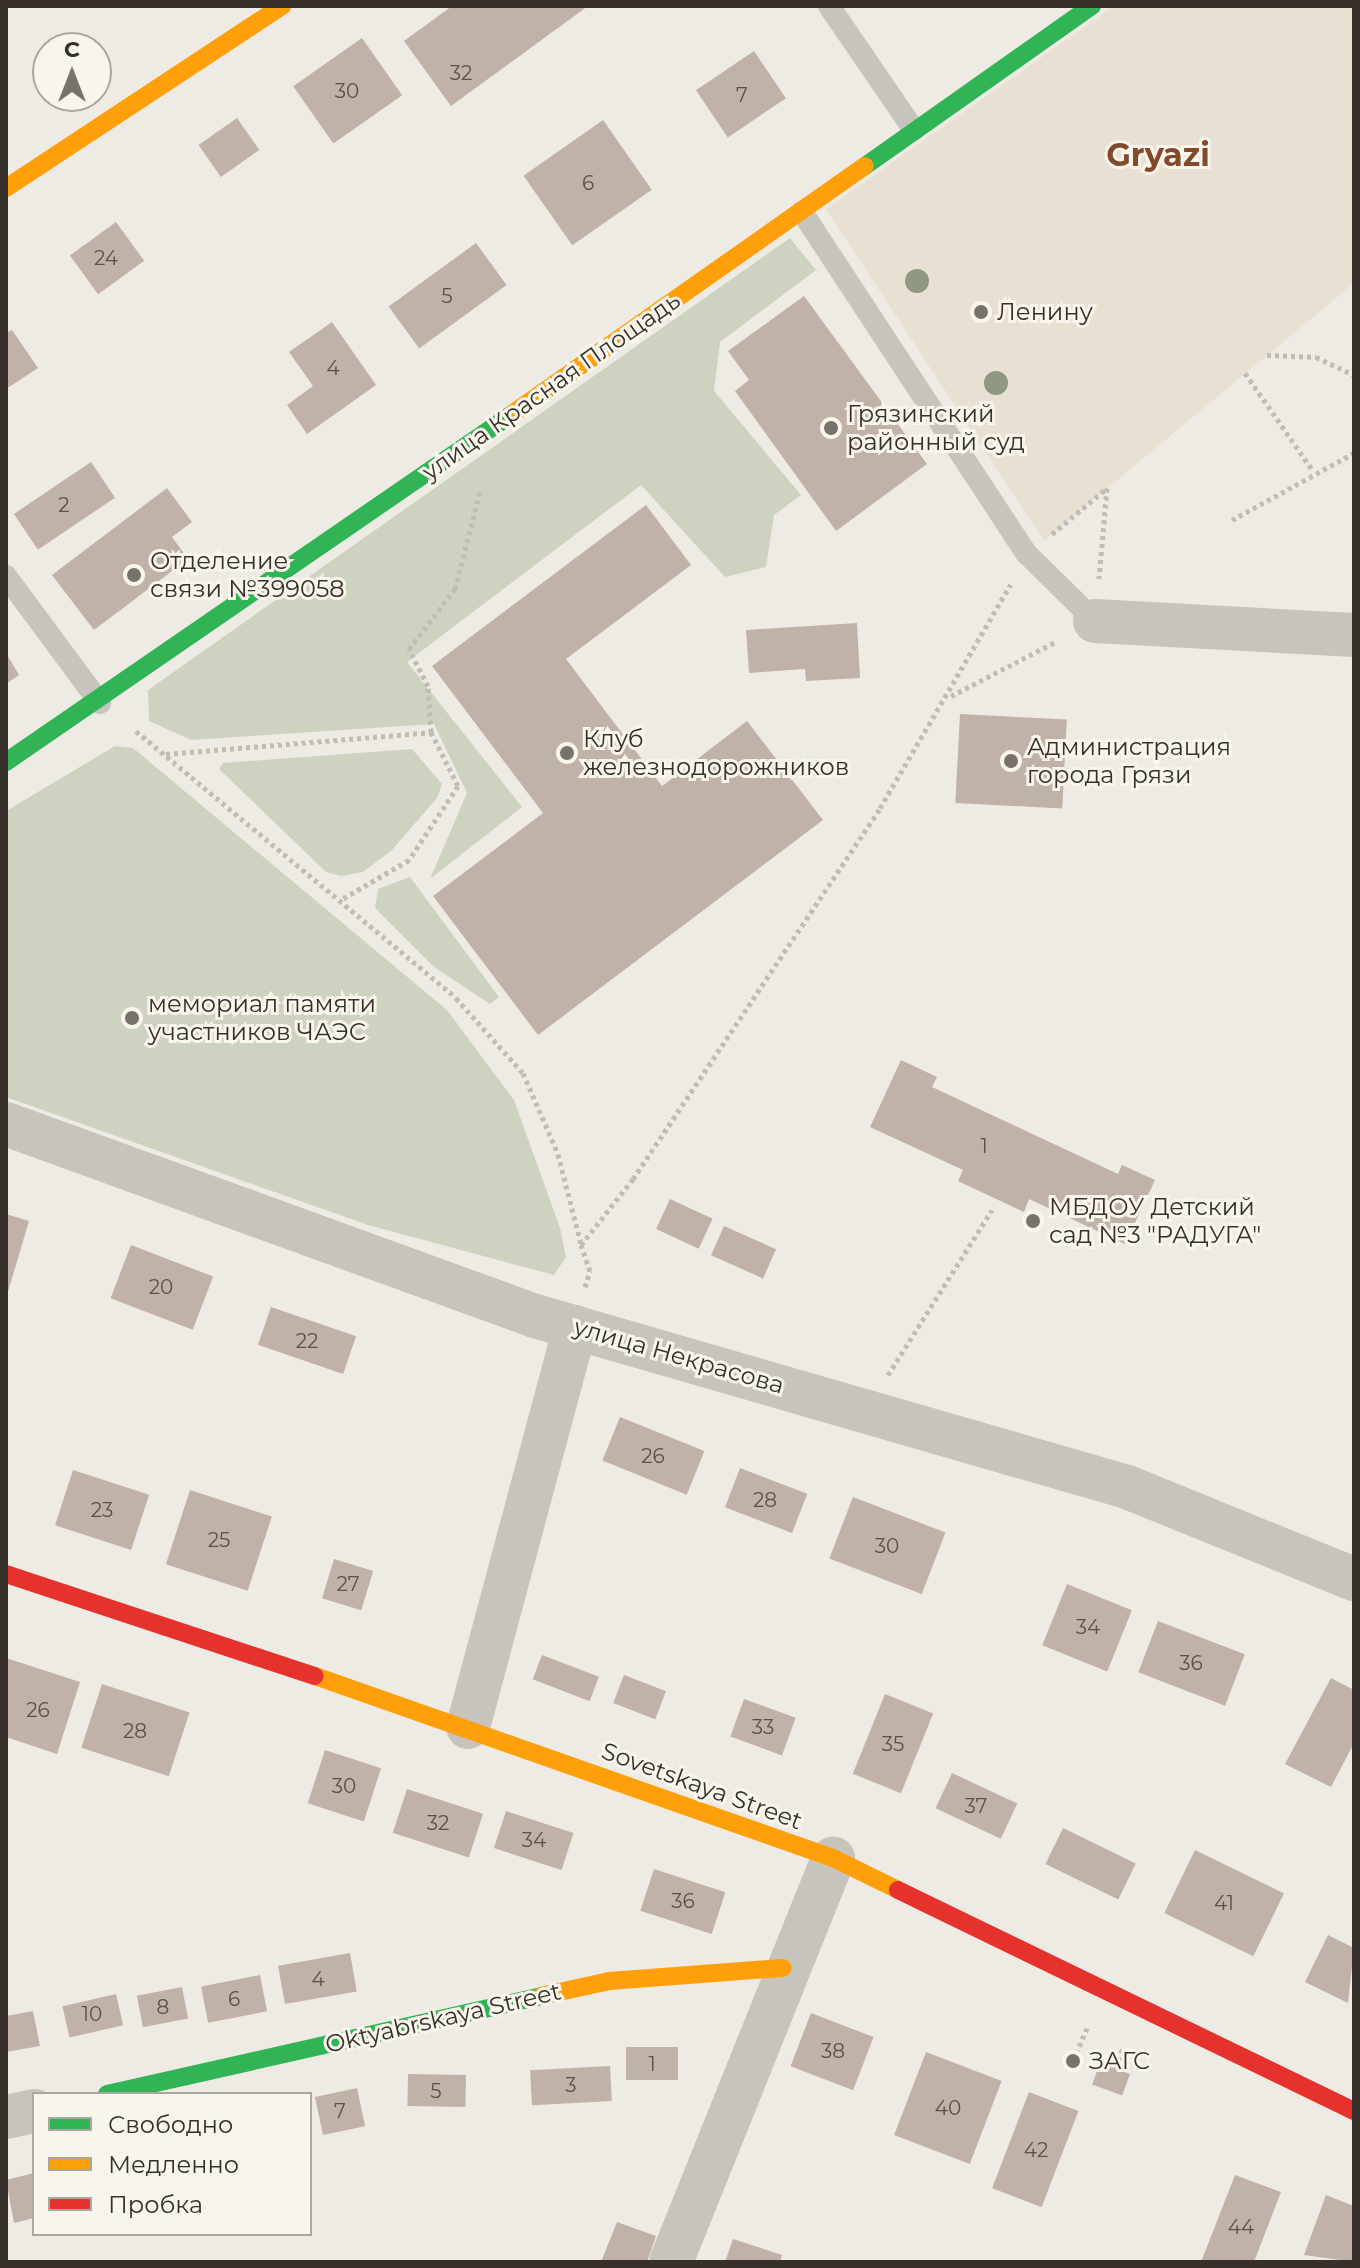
<!DOCTYPE html>
<meta charset="utf-8">
<style>
body{margin:0}
#map{position:relative;width:1360px;height:2268px;overflow:hidden;background:#eeebe5;font-family:Montserrat,sans-serif}
div>[style]{position:absolute}
.green>*{inset:0;background:#cdd3c0}
.plaza>*{inset:0;background:#e7e0d3}
.building>*{inset:0;background:#c0b2a8;transform-origin:0 0}
.path>*{height:5px;margin-top:-2.5px;transform-origin:0;background:repeating-linear-gradient(90deg,#c0bcb6 0 4px,transparent 0 8px)}
.lane>*{height:22px;margin:-11px;padding:0 11px;transform-origin:11px;border-radius:11px;background:#c7c3bd}
.street>*{height:44px;margin:-22px;padding:0 22px;transform-origin:22px;border-radius:22px;background:#c7c3bd}
.fast>*{height:18px;margin:-9px;padding:0 9px;transform-origin:9px;border-radius:9px;background:#30b455}
.slow>*{height:18px;margin:-9px;padding:0 9px;transform-origin:9px;border-radius:9px;background:#ff9f0a}
.jam>*{height:18px;margin:-9px;padding:0 9px;transform-origin:9px;border-radius:9px;background:#e5322d}
.trees>*{width:24px;height:24px;margin:-12px;border-radius:50%;background:#909882}
.dots>*{width:22px;height:22px;translate:-50% -50%;box-sizing:border-box;border:4px solid #f9f5ed;border-radius:50%}
span{translate:-50% -50%;white-space:nowrap;text-align:center;line-height:1.15;-webkit-text-stroke:6px #f9f5ed;paint-order:stroke}
.number-label{font-size:20px;color:#5a514a}
.number-label span{-webkit-text-stroke-width:0}
.poi-label{font-size:24px;color:#38312b}
.left{translate:0 -50%;text-align:left}
.street-label{font-size:24px;color:#38312b}
.district-label{font-size:32px;color:#814a2b;font-weight:700}
.frame{position:absolute;inset:0;border:8px solid #38312b;pointer-events:none}
.legend{position:absolute;left:32px;top:2092px;width:280px;height:144px;box-sizing:border-box;background:#f9f5ed;border:2px solid #aca79f;margin:0;padding:10px 14px;list-style:none;font-size:24px;color:#38312b}
.legend li{display:flex;align-items:center;gap:16px;height:40px}
.legend b{width:40px;border:2px solid #aca79f}
.north{position:absolute;left:32px;top:32px;width:80px;height:80px;box-sizing:border-box;background:#f9f5ed;border:2px solid #aca79f;border-radius:50%;rotate:0deg;font-size:22px;font-weight:700;line-height:32px;text-align:center;color:#38312b}
.north::after{content:'';display:block;margin:auto;width:28px;height:36px;background:#78726c;clip-path:polygon(50% 0,100% 100%,50% 72%,0 100%)}
</style>
<div id="map">
<div class="green">
<div style="clip-path:polygon(790px 238px,816px 270px,720px 342px,714px 391px,801px 495px,774px 515px,766px 567px,725px 577px,641px 485px,407px 662px,522px 807px,430px 879px,467px 793px,434px 724px,191px 740px,149px 721px,148px 690px)"></div>
<div style="clip-path:polygon(115px 746px,133px 748px,447px 1010px,514px 1100px,560px 1228px,566px 1257px,554px 1275px,368px 1225px,6px 1097px,6px 811px)"></div>
<div style="clip-path:polygon(412px 749px,442px 784px,437px 798px,391px 851px,363px 872px,341px 876px,326px 872px,219px 769px,223px 763px)"></div>
<div style="clip-path:polygon(410px 877px,499px 997px,490px 1004px,434px 967px,375px 908px,378px 889px)"></div>
</div>
<div class="plaza">
<div style="clip-path:polygon(1114px 6px,1354px 6px,1354px 283px,1044px 541px,826px 209px)"></div>
</div>
<div class="building">
<div style="clip-path:polygon(452px 6px,588px 6px,451px 106px,404px 41px)"></div>
<div style="left:362px;top:38px;width:70px;height:84px;rotate:55deg"></div>
<div style="left:754px;top:51px;width:57px;height:70px;rotate:56deg"></div>
<div style="left:237px;top:118px;width:39px;height:47px;rotate:55deg"></div>
<div style="left:603px;top:120px;width:85px;height:97px;rotate:55deg"></div>
<div style="left:116px;top:222px;width:48px;height:57px;rotate:54deg"></div>
<div style="left:476px;top:243px;width:52px;height:108px;rotate:54deg"></div>
<div style="clip-path:polygon(804px 296px,927px 464px,836px 531px,735px 391px,749px 380px,728px 351px)"></div>
<div style="clip-path:polygon(332px 322px,376px 385px,307px 434px,287px 405px,313px 386px,289px 352px)"></div>
<div style="clip-path:polygon(12px 330px,38px 368px,6px 389px,6px 333px)"></div>
<div style="left:91px;top:462px;width:43px;height:93px;rotate:56deg"></div>
<div style="clip-path:polygon(167px 488px,192px 522px,172px 537px,188px 559px,94px 630px,52px 575px)"></div>
<div style="clip-path:polygon(646px 505px,691px 565px,566px 659px,662px 786px,747px 721px,823px 820px,538px 1035px,433px 896px,543px 813px,432px 666px)"></div>
<div style="clip-path:polygon(857px 623px,860px 678px,806px 681px,805px 669px,749px 673px,746px 630px)"></div>
<div style="clip-path:polygon(6px 653px,19px 675px,6px 684px)"></div>
<div style="left:960px;top:714px;width:107px;height:89px;rotate:3deg"></div>
<div style="clip-path:polygon(901px 1060px,937px 1077px,932px 1087px,1118px 1174px,1122px 1165px,1155px 1180px,1125px 1244px,1029px 1199px,1024px 1212px,958px 1181px,963px 1170px,870px 1127px)"></div>
<div style="left:670px;top:1199px;width:47px;height:33px;rotate:25deg"></div>
<div style="clip-path:polygon(6px 1214px,29px 1221px,7px 1295px,6px 1295px)"></div>
<div style="left:724px;top:1226px;width:57px;height:32px;rotate:24deg"></div>
<div style="left:131px;top:1245px;width:88px;height:57px;rotate:21deg"></div>
<div style="left:271px;top:1307px;width:90px;height:40px;rotate:19deg"></div>
<div style="left:620px;top:1417px;width:91px;height:47px;rotate:22deg"></div>
<div style="left:740px;top:1468px;width:72px;height:42px;rotate:21deg"></div>
<div style="left:73px;top:1470px;width:80px;height:58px;rotate:18deg"></div>
<div style="left:190px;top:1490px;width:86px;height:78px;rotate:18deg"></div>
<div style="left:853px;top:1497px;width:99px;height:66px;rotate:21deg"></div>
<div style="left:334px;top:1559px;width:41px;height:41px;rotate:17deg"></div>
<div style="left:1067px;top:1584px;width:70px;height:66px;rotate:22deg"></div>
<div style="left:1158px;top:1621px;width:93px;height:55px;rotate:21deg"></div>
<div style="left:542px;top:1655px;width:61px;height:26px;rotate:21deg"></div>
<div style="clip-path:polygon(6px 1658px,80px 1682px,57px 1754px,6px 1737px)"></div>
<div style="left:624px;top:1675px;width:45px;height:30px;rotate:21deg"></div>
<div style="clip-path:polygon(1331px 1678px,1354px 1690px,1354px 1743px,1331px 1787px,1285px 1764px)"></div>
<div style="left:102px;top:1684px;width:92px;height:67px;rotate:18deg"></div>
<div style="left:885px;top:1694px;width:52px;height:86px;rotate:22deg"></div>
<div style="left:744px;top:1699px;width:55px;height:40px;rotate:20deg"></div>
<div style="left:325px;top:1750px;width:59px;height:56px;rotate:18deg"></div>
<div style="left:952px;top:1773px;width:72px;height:39px;rotate:25deg"></div>
<div style="left:407px;top:1789px;width:80px;height:46px;rotate:18deg"></div>
<div style="left:506px;top:1811px;width:71px;height:39px;rotate:18deg"></div>
<div style="left:1063px;top:1828px;width:81px;height:40px;rotate:26deg"></div>
<div style="left:1195px;top:1850px;width:99px;height:70px;rotate:26deg"></div>
<div style="left:654px;top:1869px;width:75px;height:44px;rotate:18deg"></div>
<div style="clip-path:polygon(1328px 1935px,1354px 1948px,1348px 2003px,1305px 1982px)"></div>
<div style="left:350px;top:1953px;width:39px;height:73px;rotate:80deg"></div>
<div style="left:260px;top:1975px;width:37px;height:60px;rotate:79deg"></div>
<div style="left:182px;top:1987px;width:32px;height:46px;rotate:79deg"></div>
<div style="left:116px;top:1994px;width:32px;height:55px;rotate:77deg"></div>
<div style="clip-path:polygon(33px 2011px,40px 2046px,6px 2052px,6px 2016px)"></div>
<div style="left:811px;top:2013px;width:67px;height:57px;rotate:21deg"></div>
<div style="left:626px;top:2047px;width:52px;height:33px"></div>
<div style="left:926px;top:2052px;width:81px;height:89px;rotate:21deg"></div>
<div style="left:1100px;top:2063px;width:32px;height:23px;rotate:20deg"></div>
<div style="left:610px;top:2066px;width:35px;height:80px;rotate:87deg"></div>
<div style="left:408px;top:2074px;width:58px;height:32px;rotate:1deg"></div>
<div style="left:357px;top:2088px;width:39px;height:43px;rotate:78deg"></div>
<div style="left:1029px;top:2092px;width:53px;height:103px;rotate:21deg"></div>
<div style="clip-path:polygon(34px 2173px,34px 2218px,14px 2223px,6px 2180px)"></div>
<div style="clip-path:polygon(1235px 2175px,1281px 2192px,1254px 2262px,1201px 2262px)"></div>
<div style="clip-path:polygon(1326px 2195px,1354px 2206px,1354px 2262px,1304px 2255px)"></div>
<div style="clip-path:polygon(617px 2222px,656px 2236px,647px 2262px,601px 2262px)"></div>
<div style="clip-path:polygon(733px 2239px,782px 2255px,780px 2262px,725px 2262px)"></div>
</div>
<div class="path">
<div style="left:1267px;top:355px;width:49px;rotate:2.3deg"></div>
<div style="left:1316px;top:357px;width:42px;rotate:25.3deg"></div>
<div style="left:1245px;top:373px;width:119px;rotate:55.2deg"></div>
<div style="left:1232px;top:520px;width:139px;rotate:-28.8deg"></div>
<div style="left:1052px;top:534px;width:72px;rotate:-39.9deg"></div>
<div style="left:1107px;top:488px;width:91px;rotate:95deg"></div>
<div style="left:951px;top:696px;width:119px;rotate:-27.4deg"></div>
<div style="left:136px;top:731px;width:417px;rotate:39.8deg"></div>
<div style="left:456px;top:998px;width:101px;rotate:48.2deg"></div>
<div style="left:523px;top:1073px;width:88px;rotate:66.6deg"></div>
<div style="left:558px;top:1154px;width:93px;rotate:75.7deg"></div>
<div style="left:431px;top:732px;width:46px;rotate:-93.7deg"></div>
<div style="left:428px;top:686px;width:42px;rotate:-117.2deg"></div>
<div style="left:409px;top:649px;width:76px;rotate:-52.5deg"></div>
<div style="left:455px;top:589px;width:101px;rotate:-75.7deg"></div>
<div style="left:166px;top:754px;width:266px;rotate:-4.7deg"></div>
<div style="left:431px;top:732px;width:60px;rotate:63.4deg"></div>
<div style="left:458px;top:786px;width:89px;rotate:123.5deg"></div>
<div style="left:409px;top:860px;width:78px;rotate:149.8deg"></div>
<div style="left:585px;top:1287px;width:17px;rotate:-73deg"></div>
<div style="left:590px;top:1271px;width:28px;rotate:-109deg"></div>
<div style="left:581px;top:1245px;width:84px;rotate:-51.8deg"></div>
<div style="left:633px;top:1179px;width:446px;rotate:-56.3deg"></div>
<div style="left:880px;top:808px;width:259px;rotate:-59.7deg"></div>
<div style="left:888px;top:1375px;width:195px;rotate:-57.8deg"></div>
<div style="left:1073px;top:2061px;width:36px;rotate:-67deg"></div>
<div style="left:1116px;top:2068px;width:21px;rotate:-71deg"></div>
</div>
<div class="lane">
<div style="left:829px;top:6px;width:150px;rotate:55.6deg"></div>
<div style="left:802px;top:212px;width:409px;rotate:56.7deg"></div>
<div style="left:1027px;top:554px;width:95px;rotate:44.6deg"></div>
<div style="left:6px;top:576px;width:158px;rotate:53.5deg"></div>
</div>
<div class="street">
<div style="left:1095px;top:621px;width:259px;rotate:3.1deg"></div>
<div style="left:6px;top:1124px;width:563px;rotate:19.95deg"></div>
<div style="left:535px;top:1316px;width:616px;rotate:16.11deg"></div>
<div style="left:1127px;top:1487px;width:245px;rotate:22.1deg"></div>
<div style="left:468px;top:1727px;width:414px;rotate:-75deg"></div>
<div style="left:6px;top:2117px;width:29px;rotate:-12deg"></div>
<div style="left:671px;top:2262px;width:435px;rotate:-68.1deg"></div>
</div>
<div class="fast">
<div style="left:865px;top:166px;width:278px;rotate:-35.2deg"></div>
<div style="left:6px;top:762px;width:614px;rotate:-34.52deg"></div>
<div style="left:107px;top:2094px;width:445px;rotate:-12.7deg"></div>
</div>
<div class="slow">
<div style="left:6px;top:188px;width:331px;rotate:-33.4deg"></div>
<div style="left:512px;top:414px;width:431px;rotate:-35.1deg"></div>
<div style="left:315px;top:1676px;width:549px;rotate:19.36deg"></div>
<div style="left:833px;top:1858px;width:72px;rotate:26.2deg"></div>
<div style="left:541px;top:1996px;width:70px;rotate:-12.4deg"></div>
<div style="left:609px;top:1981px;width:174px;rotate:-4.3deg"></div>
</div>
<div class="jam">
<div style="left:6px;top:1574px;width:325px;rotate:18.3deg"></div>
<div style="left:898px;top:1890px;width:507px;rotate:25.86deg"></div>
</div>
<div class="trees">
<div style="left:917px;top:281px"></div>
<div style="left:996px;top:383px"></div>
</div>
<div class="dots">
<div style="left:981px;top:312px;background:#78726c"></div>
<div style="left:831px;top:428px;background:#78726c"></div>
<div style="left:134px;top:575px;background:#78726c"></div>
<div style="left:567px;top:753px;background:#78726c"></div>
<div style="left:1011px;top:761px;background:#78726c"></div>
<div style="left:132px;top:1018px;background:#78726c"></div>
<div style="left:1033px;top:1221px;background:#78726c"></div>
<div style="left:1073px;top:2061px;background:#78726c"></div>
</div>
<div class="number-label">
<span style="left:461px;top:73px">32</span>
<span style="left:347px;top:91px">30</span>
<span style="left:742px;top:95px">7</span>
<span style="left:588px;top:183px">6</span>
<span style="left:106px;top:258px">24</span>
<span style="left:447px;top:296px">5</span>
<span style="left:333px;top:368px">4</span>
<span style="left:64px;top:505px">2</span>
<span style="left:984px;top:1146px">1</span>
<span style="left:161px;top:1287px">20</span>
<span style="left:307px;top:1341px">22</span>
<span style="left:653px;top:1456px">26</span>
<span style="left:765px;top:1500px">28</span>
<span style="left:102px;top:1510px">23</span>
<span style="left:219px;top:1540px">25</span>
<span style="left:887px;top:1546px">30</span>
<span style="left:348px;top:1584px">27</span>
<span style="left:1088px;top:1627px">34</span>
<span style="left:1191px;top:1663px">36</span>
<span style="left:38px;top:1710px">26</span>
<span style="left:763px;top:1727px">33</span>
<span style="left:135px;top:1731px">28</span>
<span style="left:893px;top:1744px">35</span>
<span style="left:344px;top:1786px">30</span>
<span style="left:976px;top:1806px">37</span>
<span style="left:438px;top:1823px">32</span>
<span style="left:534px;top:1840px">34</span>
<span style="left:683px;top:1901px">36</span>
<span style="left:1224px;top:1903px">41</span>
<span style="left:318px;top:1979px">4</span>
<span style="left:234px;top:1999px">6</span>
<span style="left:163px;top:2007px">8</span>
<span style="left:92px;top:2014px">10</span>
<span style="left:833px;top:2051px">38</span>
<span style="left:652px;top:2064px">1</span>
<span style="left:571px;top:2085px">3</span>
<span style="left:436px;top:2091px">5</span>
<span style="left:948px;top:2108px">40</span>
<span style="left:340px;top:2111px">7</span>
<span style="left:1036px;top:2150px">42</span>
<span style="left:1241px;top:2227px">44</span>
</div>
<div class="poi-label">
<span class="left" style="left:997px;top:312px">Ленину</span>
<span class="left" style="left:847px;top:428px">Грязинский<br>районный суд</span>
<span class="left" style="left:150px;top:575px">Отделение<br>связи №399058</span>
<span class="left" style="left:583px;top:753px">Клуб<br>железнодорожников</span>
<span class="left" style="left:1027px;top:761px">Администрация<br>города Грязи</span>
<span class="left" style="left:148px;top:1018px">мемориал памяти<br>участников ЧАЭС</span>
<span class="left" style="left:1049px;top:1221px">МБДОУ Детский<br>сад №3 "РАДУГА"</span>
<span class="left" style="left:1089px;top:2061px">ЗАГС</span>
</div>
<div class="street-label">
<span style="left:551px;top:386px;rotate:-35deg">улица Красная Площадь</span>
<span style="left:679px;top:1356px;rotate:16deg">улица Некрасова</span>
<span style="left:702px;top:1786px;rotate:20deg">Sovetskaya Street</span>
<span style="left:443px;top:2018px;rotate:-13deg">Oktyabrskaya Street</span>
</div>
<div class="district-label">
<span style="left:1158px;top:155px">Gryazi</span>
</div>
<div class="frame"></div>
<ul class="legend">
<li><b style="height:10px;background:#30b455"></b>Свободно</li>
<li><b style="height:10px;background:#ff9f0a"></b>Медленно</li>
<li><b style="height:10px;background:#e5322d"></b>Пробка</li>
</ul>
<div class="north">С</div>
</div>
